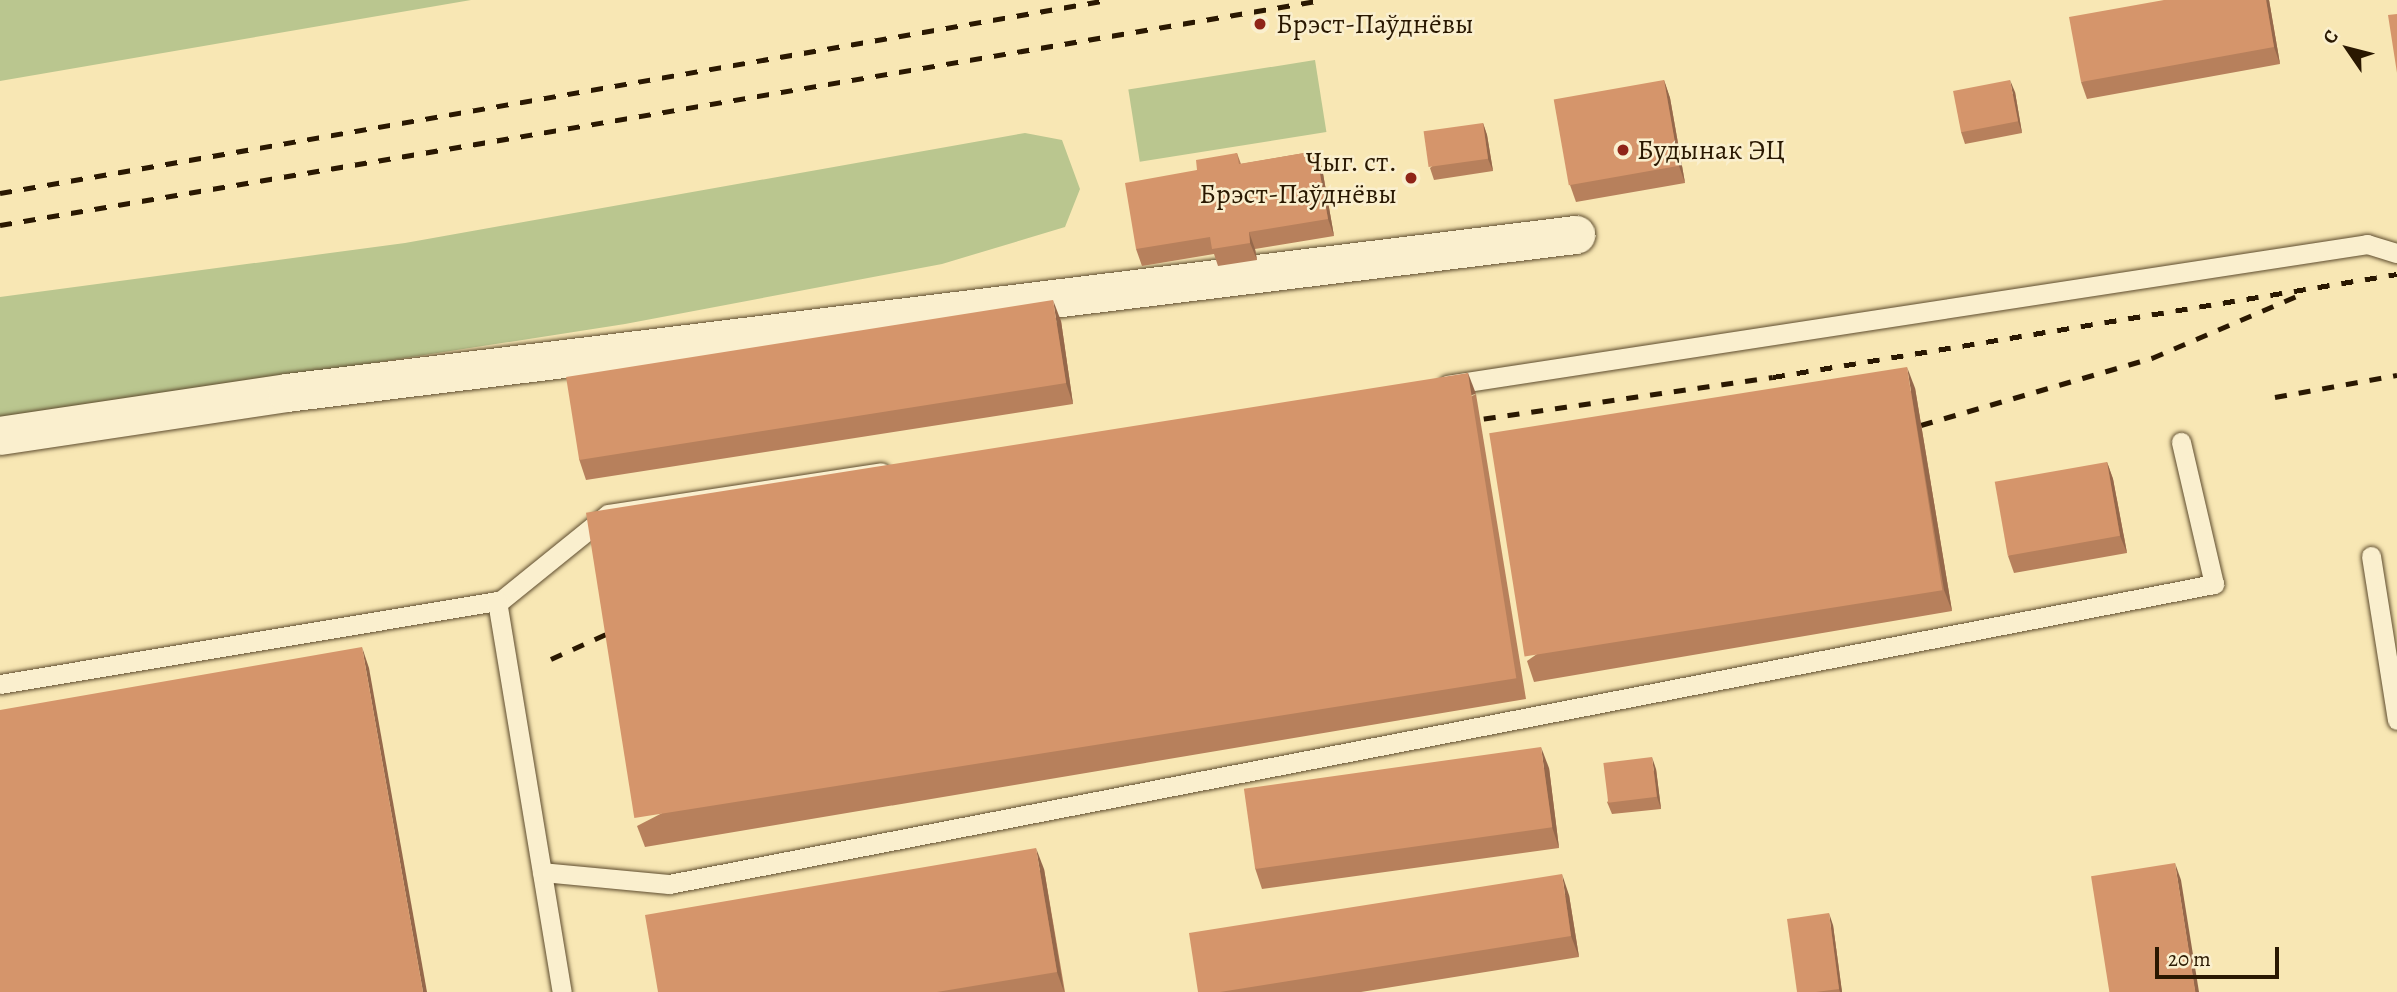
<!DOCTYPE html>
<meta charset="utf-8">
<style>
body{margin:0}
#map{position:relative;width:2397px;height:992px;overflow:hidden;background:#f8e7b4;font-family:Alegreya,serif}
div>[style]{position:absolute}
.green>*{inset:0;background:#bac68f;transform-origin:0 0}
.roads{filter:drop-shadow(0 0 2px #5e4c2e) drop-shadow(0 0 2px #5e4c2e)}
.service>*{height:19px;margin:-9.5px;padding:0 9.5px;transform-origin:9.5px;border-radius:9.5px;background:#faefce}
.minor>*{height:38px;margin:-19px;padding:0 19px;transform-origin:19px;border-radius:19px;background:#faefce}
.rail>*{height:5px;margin-top:-2.5px;transform-origin:0;background:repeating-linear-gradient(90deg,#2a1801 0 12px,transparent 0 24px)}
.wall>*{inset:0;background:#b7805c}
.shaded-wall>*{inset:0;background:#95684b;transform-origin:0 0}
.building>*{inset:0;background:#d5956b;transform-origin:0 0}
.dots>*{width:19px;height:19px;translate:-50% -50%;box-sizing:border-box;border:4px solid #faefce;border-radius:50%}
span{translate:-50% -50%;white-space:nowrap;text-align:center;line-height:1.15;-webkit-text-stroke:5px #faefce;paint-order:stroke}
.poi-label{font-size:28px;color:#2a1801}
.left{translate:0 -50%;text-align:left}
.right{translate:-100% -50%;text-align:right}
.north{position:absolute;left:2313px;top:14px;width:70px;height:70px;-webkit-text-stroke:5px #faefce;paint-order:stroke;rotate:305deg;font-size:19px;font-weight:700;line-height:28px;text-align:center;color:#2a1801}
.north::after{content:'';display:block;margin:auto;width:24px;height:32px;background:#2a1801;clip-path:polygon(50% 0,100% 100%,50% 72%,0 100%)}
.scale{position:absolute;left:2155px;top:947px;width:124px;height:32px;box-sizing:border-box;border:4px solid #2a1801;border-top:0;padding-left:9px;font-size:21px;line-height:24px;white-space:nowrap;color:#2a1801;-webkit-text-stroke:5px #faefce;paint-order:stroke}
</style>
<div id="map">
<div class="green">
<div style="clip-path:polygon(0 0,471px 0,0 81px)"></div>
<div style="left:1315px;top:60px;width:73px;height:189px;rotate:81deg"></div>
<div style="clip-path:polygon(1025px 133px,1062px 140px,1080px 189px,1065px 227px,942px 264px,625px 324px,0 421px,0 297px,405px 243px)"></div>
</div>
<div class="roads">
<div class="service">
<div style="left:1447px;top:385px;width:931px;rotate:-8.71deg"></div>
<div style="left:2367px;top:244px;width:31px;rotate:17deg"></div>
<div style="left:2371px;top:556px;width:166px;rotate:81deg"></div>
<div style="left:498px;top:603px;width:141px;rotate:-39deg"></div>
<div style="left:608px;top:514px;width:276px;rotate:-8.7deg"></div>
<div style="left:0;top:684px;width:504px;rotate:-9.48deg"></div>
<div style="left:497px;top:601px;width:396px;rotate:80.6deg"></div>
<div style="left:542px;top:872px;width:128px;rotate:5.4deg"></div>
<div style="left:669px;top:884px;width:1574px;rotate:-10.99deg"></div>
<div style="left:2214px;top:584px;width:146px;rotate:-103.1deg"></div>
</div>
<div class="minor">
<div style="left:0;top:436px;width:290px;rotate:-8.5deg"></div>
<div style="left:287px;top:393px;width:1299px;rotate:-6.99deg"></div>
</div>
</div>
<div class="rail">
<div style="left:0;top:193px;width:1124px;rotate:-9.89deg"></div>
<div style="left:0;top:225px;width:1341px;rotate:-9.66deg"></div>
<div style="left:2275px;top:397px;width:124px;rotate:-10.2deg"></div>
<div style="left:1460px;top:422px;width:316px;rotate:-8.2deg"></div>
<div style="left:1773px;top:377px;width:632px;rotate:-9.37deg"></div>
<div style="left:1921px;top:425px;width:241px;rotate:-16.2deg"></div>
<div style="left:2152px;top:358px;width:162px;rotate:-23.2deg"></div>
<div style="left:551px;top:659px;width:80px;rotate:-24.3deg"></div>
</div>
<div class="wall">
<div style="clip-path:polygon(2269px 0,2280px 64px,2087px 99px,2081px 82px)"></div>
<div style="clip-path:polygon(1664px 80px,1670px 98px,1685px 183px,1576px 202px,1570px 185px)"></div>
<div style="clip-path:polygon(2015px 92px,2022px 133px,1965px 144px,1961px 132px)"></div>
<div style="clip-path:polygon(1483px 123px,1487px 135px,1493px 171px,1434px 180px,1430px 168px)"></div>
<div style="clip-path:polygon(1316px 151px,1322px 168px,1334px 236px,1255px 249px,1257px 260px,1218px 266px,1214px 254px,1142px 266px,1136px 249px,1197px 170px,1237px 153px,1241px 164px)"></div>
<div style="clip-path:polygon(1061px 321px,1073px 404px,586px 480px,579px 459px)"></div>
<div style="clip-path:polygon(1915px 388px,1952px 611px,1534px 682px,1527px 661px)"></div>
<div style="clip-path:polygon(1476px 394px,1526px 699px,645px 847px,637px 826px)"></div>
<div style="clip-path:polygon(2107px 462px,2113px 479px,2127px 553px,2014px 573px,2008px 556px)"></div>
<div style="clip-path:polygon(1549px 768px,1559px 848px,1262px 889px,1255px 868px)"></div>
<div style="clip-path:polygon(1656px 769px,1661px 809px,1612px 814px,1607px 802px)"></div>
<div style="clip-path:polygon(1044px 869px,1065px 992px,658px 992px)"></div>
<div style="clip-path:polygon(1569px 895px,1579px 957px,1361px 992px,1198px 992px)"></div>
<div style="clip-path:polygon(1833px 925px,1842px 992px,1797px 992px)"></div>
</div>
<div class="shaded-wall">
<div style="clip-path:polygon(2266px 0,2269px 0,2280px 64px,2274px 47px)"></div>
<div style="clip-path:polygon(1664px 80px,1670px 98px,1685px 183px,1679px 166px)"></div>
<div style="clip-path:polygon(2010px 80px,2015px 92px,2022px 133px,2018px 121px)"></div>
<div style="clip-path:polygon(1483px 123px,1487px 135px,1493px 171px,1488px 159px)"></div>
<div style="clip-path:polygon(1316px 151px,1322px 168px,1334px 236px,1328px 219px)"></div>
<div style="clip-path:polygon(1249px 232px,1255px 249px,1257px 260px,1250px 243px)"></div>
<div style="clip-path:polygon(1053px 300px,1061px 321px,1073px 404px,1066px 383px)"></div>
<div style="clip-path:polygon(1907px 367px,1915px 388px,1952px 611px,1944px 590px)"></div>
<div style="left:1468px;top:373px;width:22px;height:309px;rotate:69deg"></div>
<div style="clip-path:polygon(2107px 462px,2113px 479px,2127px 553px,2120px 536px)"></div>
<div style="clip-path:polygon(362px 647px,369px 668px,427px 992px,423px 992px)"></div>
<div style="clip-path:polygon(1541px 747px,1549px 768px,1559px 848px,1552px 827px)"></div>
<div style="clip-path:polygon(1652px 757px,1656px 769px,1661px 809px,1657px 797px)"></div>
<div style="clip-path:polygon(1036px 848px,1044px 869px,1064px 992px,1057px 972px)"></div>
<div style="clip-path:polygon(2175px 863px,2181px 880px,2199px 992px,2195px 992px)"></div>
<div style="clip-path:polygon(1562px 874px,1569px 895px,1579px 957px,1571px 936px)"></div>
<div style="clip-path:polygon(1829px 913px,1833px 925px,1842px 992px,1840px 992px,1839px 989px)"></div>
</div>
<div class="building">
<div style="clip-path:polygon(2164px 0,2266px 0,2274px 47px,2081px 82px,2069px 17px)"></div>
<div style="clip-path:polygon(2397px 14px,2397px 73px,2388px 15px)"></div>
<div style="left:1664px;top:80px;width:87px;height:112px;rotate:80deg"></div>
<div style="left:2010px;top:80px;width:42px;height:58px;rotate:79deg"></div>
<div style="left:1483px;top:123px;width:36px;height:60px;rotate:82deg"></div>
<div style="clip-path:polygon(1316px 151px,1328px 219px,1249px 232px,1250px 243px,1212px 249px,1210px 237px,1136px 249px,1125px 183px,1197px 170px,1196px 160px,1237px 153px,1239px 164px)"></div>
<div style="left:1053px;top:300px;width:84px;height:493px;rotate:81deg"></div>
<div style="left:1907px;top:367px;width:226px;height:423px;rotate:81deg"></div>
<div style="left:1468px;top:373px;width:309px;height:893px;rotate:81deg"></div>
<div style="left:2107px;top:462px;width:75px;height:114px;rotate:80deg"></div>
<div style="clip-path:polygon(362px 647px,423px 992px,0 992px,0 710px)"></div>
<div style="left:1541px;top:747px;width:81px;height:300px;rotate:82deg"></div>
<div style="left:1652px;top:757px;width:40px;height:49px;rotate:83deg"></div>
<div style="clip-path:polygon(1036px 848px,1057px 972px,937px 992px,658px 992px,645px 915px)"></div>
<div style="left:2175px;top:863px;width:131px;height:85px;rotate:81deg"></div>
<div style="clip-path:polygon(1562px 874px,1571px 936px,1220px 992px,1198px 992px,1189px 933px)"></div>
<div style="clip-path:polygon(1829px 913px,1839px 989px,1816px 992px,1797px 992px,1787px 919px)"></div>
</div>
<div class="dots">
<div style="left:1260px;top:24px;background:#8f2418"></div>
<div style="left:1623px;top:150px;background:#8f2418"></div>
<div style="left:1411px;top:178px;background:#8f2418"></div>
</div>
<div class="poi-label">
<span class="left" style="left:1276px;top:24px">Брэст-Паўднёвы</span>
<span class="left" style="left:1637px;top:150px">Будынак ЭЦ</span>
<span class="right" style="left:1397px;top:178px">Чыг. ст.<br>Брэст-Паўднёвы</span>
</div>
<div class="north">С</div>
<div class="scale">20 m</div>
</div>
